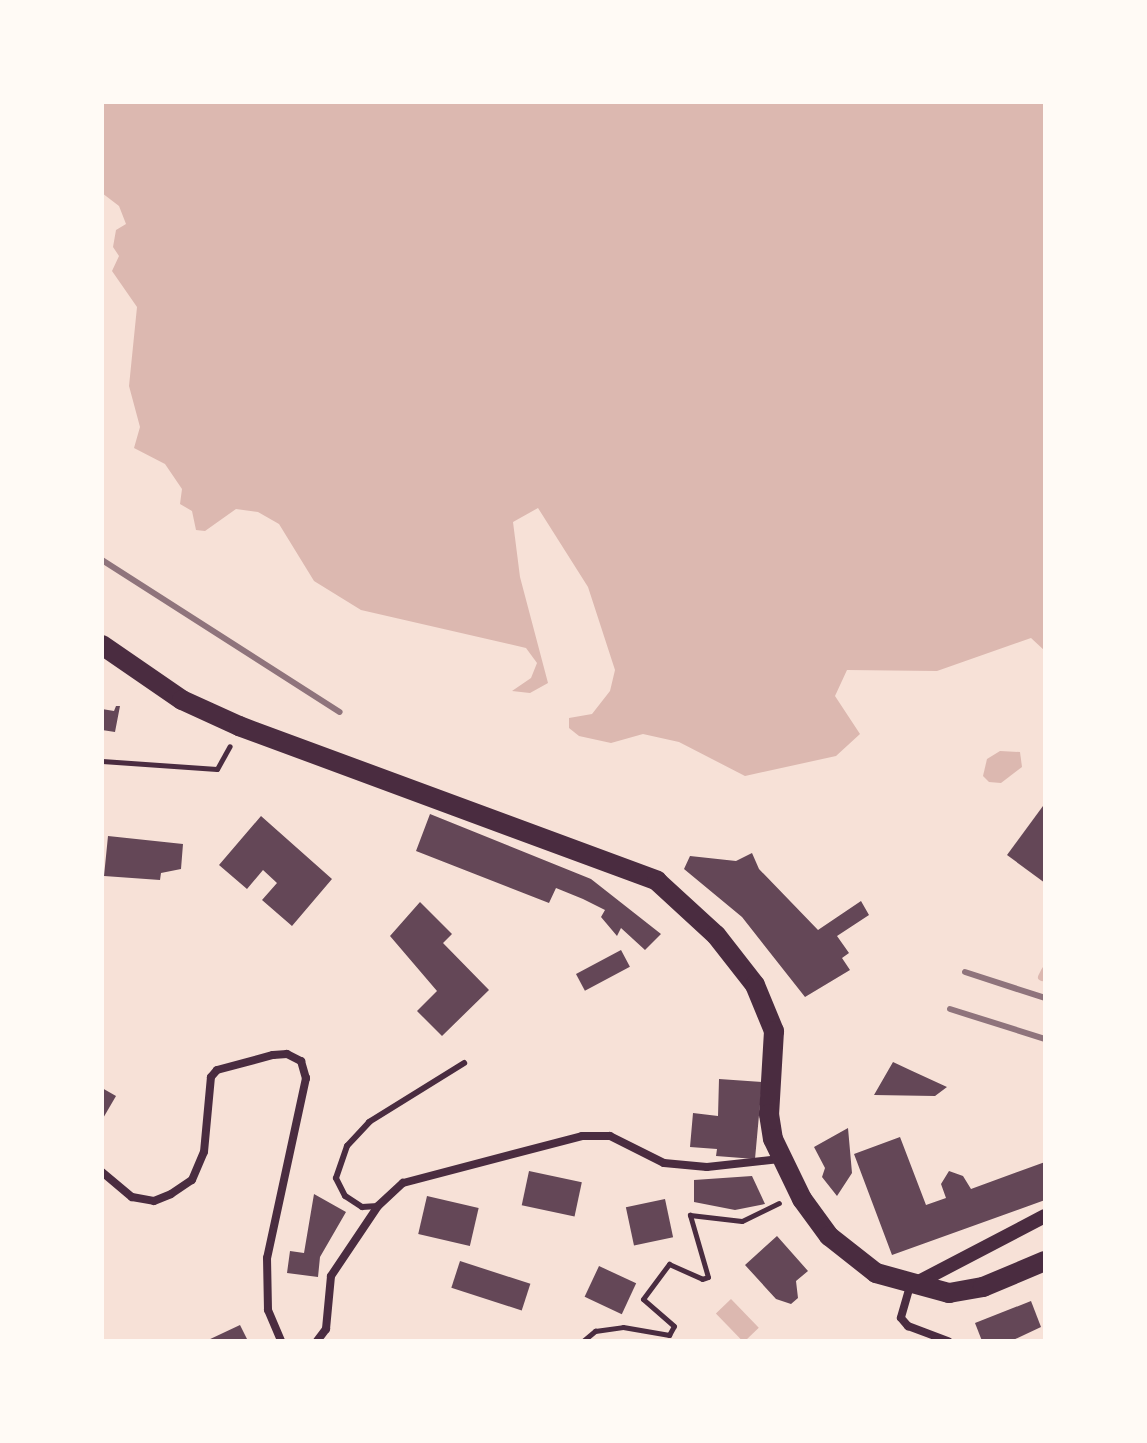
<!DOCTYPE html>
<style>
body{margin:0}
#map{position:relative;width:1147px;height:1443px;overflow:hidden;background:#f7e1d7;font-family:"Source Serif 4",serif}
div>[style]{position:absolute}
.water>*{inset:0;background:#dcb8b0;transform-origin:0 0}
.stream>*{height:8px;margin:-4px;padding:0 4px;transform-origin:4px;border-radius:4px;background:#dcb8b0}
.building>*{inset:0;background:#644757;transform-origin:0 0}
.path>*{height:5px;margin:-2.5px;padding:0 2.5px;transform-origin:2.5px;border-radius:2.5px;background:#4a2c40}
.service>*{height:6px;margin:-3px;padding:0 3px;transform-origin:3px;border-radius:3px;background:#4a2c40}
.minor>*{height:8px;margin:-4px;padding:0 4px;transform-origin:4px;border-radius:4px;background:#4a2c40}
.tertiary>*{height:14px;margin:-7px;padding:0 7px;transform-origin:7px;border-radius:7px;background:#4a2c40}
.primary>*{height:20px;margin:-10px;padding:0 10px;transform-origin:10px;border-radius:10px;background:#4a2c40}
.rail>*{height:6px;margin:-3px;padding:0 3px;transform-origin:3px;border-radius:3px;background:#8f747c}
span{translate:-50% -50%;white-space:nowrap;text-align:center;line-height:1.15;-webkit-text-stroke:6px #fffaf5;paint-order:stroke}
.frame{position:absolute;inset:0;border:104px solid #fffaf5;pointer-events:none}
</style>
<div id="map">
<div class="water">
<div style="clip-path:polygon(102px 102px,1045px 102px,1045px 651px,1031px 638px,937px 671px,847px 670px,835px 696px,860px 734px,836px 756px,745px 776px,679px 742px,643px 734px,611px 743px,579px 736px,569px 728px,569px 718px,592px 714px,610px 691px,615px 670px,588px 587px,538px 508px,513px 522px,520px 577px,548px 683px,530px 693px,512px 691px,531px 678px,537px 663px,526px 648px,361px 610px,314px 581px,279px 524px,258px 512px,236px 509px,205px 531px,196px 530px,192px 511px,180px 504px,182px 489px,165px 464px,134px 448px,140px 427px,129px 386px,137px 307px,112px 271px,119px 256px,113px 247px,116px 230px,126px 224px,119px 206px,102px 193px)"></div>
<div style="clip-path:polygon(1000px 751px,1020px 752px,1022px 767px,1001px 783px,989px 782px,983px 776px,987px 759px)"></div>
<div style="left:731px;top:1299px;width:40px;height:21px;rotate:46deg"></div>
</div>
<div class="stream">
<div style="left:1042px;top:977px;width:7px;rotate:-63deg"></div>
</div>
<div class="building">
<div style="clip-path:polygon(116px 706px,120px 706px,115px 732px,102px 730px,102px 709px,114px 711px)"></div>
<div style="clip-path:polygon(1043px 806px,1045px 808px,1045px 883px,1007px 855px)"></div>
<div style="clip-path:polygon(430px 814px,591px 879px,661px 934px,645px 950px,621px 928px,617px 936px,601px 917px,605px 910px,583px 899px,556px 888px,549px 903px,416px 851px)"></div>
<div style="clip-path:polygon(261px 816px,332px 879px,292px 926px,262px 900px,277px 883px,263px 870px,247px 889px,219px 865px)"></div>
<div style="clip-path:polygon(108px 836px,183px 844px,181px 869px,161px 873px,160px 880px,104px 876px)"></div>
<div style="clip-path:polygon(752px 853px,759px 869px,818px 930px,861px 901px,869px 915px,837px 936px,849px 953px,842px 958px,850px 970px,805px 997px,742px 917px,684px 869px,690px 856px,736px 861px)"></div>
<div style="clip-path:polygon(420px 902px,452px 934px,443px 943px,489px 990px,442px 1036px,417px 1011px,437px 991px,390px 936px)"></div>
<div style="left:621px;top:950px;width:19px;height:51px;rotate:62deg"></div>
<div style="clip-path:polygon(893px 1062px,910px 1070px,947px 1087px,935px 1096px,874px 1095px)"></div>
<div style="clip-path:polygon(719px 1079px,762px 1082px,755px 1159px,716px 1156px,717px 1149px,690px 1147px,693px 1113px,718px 1116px)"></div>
<div style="clip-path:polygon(102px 1088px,116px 1096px,102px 1120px)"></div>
<div style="clip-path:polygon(848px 1128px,852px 1173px,837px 1196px,822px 1177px,825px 1168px,814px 1147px)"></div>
<div style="clip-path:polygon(900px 1137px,926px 1205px,946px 1198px,941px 1184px,949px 1171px,963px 1176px,971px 1189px,1045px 1162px,1045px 1200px,892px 1255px,854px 1154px)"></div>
<div style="left:529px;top:1171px;width:54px;height:35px;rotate:12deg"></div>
<div style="clip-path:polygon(752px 1176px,765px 1204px,735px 1210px,694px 1202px,694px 1180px)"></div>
<div style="clip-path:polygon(314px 1194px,346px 1212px,320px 1257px,318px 1277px,287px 1273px,290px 1251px,304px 1253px)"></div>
<div style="left:427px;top:1196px;width:53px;height:39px;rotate:13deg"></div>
<div style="left:665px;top:1199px;width:39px;height:40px;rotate:78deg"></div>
<div style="clip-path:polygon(777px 1236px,808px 1271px,796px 1281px,798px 1298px,791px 1304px,776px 1299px,745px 1265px)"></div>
<div style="left:460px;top:1261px;width:74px;height:28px;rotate:18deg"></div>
<div style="left:599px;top:1266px;width:41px;height:34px;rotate:25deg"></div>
<div style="clip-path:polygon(1031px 1301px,1041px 1327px,1011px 1341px,982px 1341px,975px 1323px)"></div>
<div style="clip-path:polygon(240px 1325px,248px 1341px,206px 1341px)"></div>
</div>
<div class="path">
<div style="left:102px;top:761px;width:115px;rotate:4deg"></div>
<div style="left:217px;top:769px;width:26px;rotate:-61deg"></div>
<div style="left:583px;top:1341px;width:16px;rotate:-40deg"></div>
<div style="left:595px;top:1331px;width:28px;rotate:-8deg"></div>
<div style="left:623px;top:1327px;width:47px;rotate:9.9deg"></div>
<div style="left:669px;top:1335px;width:10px;rotate:-61deg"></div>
<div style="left:674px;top:1326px;width:41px;rotate:-138.9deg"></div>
<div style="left:643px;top:1299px;width:44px;rotate:-53.4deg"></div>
<div style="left:669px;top:1264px;width:36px;rotate:24deg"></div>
<div style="left:702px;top:1279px;width:6px;rotate:-18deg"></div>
<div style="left:708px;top:1277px;width:65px;rotate:-106.2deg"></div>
<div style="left:690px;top:1215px;width:52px;rotate:6.6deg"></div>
<div style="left:742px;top:1221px;width:41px;rotate:-25.9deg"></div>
</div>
<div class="service">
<div style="left:378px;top:1206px;width:16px;rotate:176deg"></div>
<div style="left:362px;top:1207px;width:20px;rotate:-147deg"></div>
<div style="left:345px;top:1196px;width:20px;rotate:-117deg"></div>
<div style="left:336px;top:1178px;width:34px;rotate:-71deg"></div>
<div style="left:347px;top:1146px;width:33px;rotate:-47deg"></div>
<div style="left:369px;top:1122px;width:112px;rotate:-31.8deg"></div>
</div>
<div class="minor">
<div style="left:102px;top:1172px;width:39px;rotate:40deg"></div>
<div style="left:132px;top:1197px;width:22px;rotate:10deg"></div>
<div style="left:154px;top:1201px;width:18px;rotate:-22deg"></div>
<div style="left:171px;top:1194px;width:25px;rotate:-34deg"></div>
<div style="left:192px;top:1180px;width:30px;rotate:-67deg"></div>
<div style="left:204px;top:1152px;width:75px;rotate:-84.7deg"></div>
<div style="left:211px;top:1077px;width:9px;rotate:-49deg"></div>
<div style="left:217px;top:1070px;width:58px;rotate:-15deg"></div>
<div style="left:273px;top:1055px;width:14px;rotate:-4deg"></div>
<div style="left:287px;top:1054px;width:16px;rotate:27deg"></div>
<div style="left:301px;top:1061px;width:18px;rotate:74deg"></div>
<div style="left:306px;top:1078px;width:184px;rotate:102.2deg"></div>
<div style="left:267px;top:1258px;width:52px;rotate:88.9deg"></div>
<div style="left:268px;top:1310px;width:34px;rotate:67deg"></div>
<div style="left:910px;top:1286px;width:33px;rotate:106deg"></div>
<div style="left:901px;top:1318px;width:11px;rotate:49deg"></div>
<div style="left:908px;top:1326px;width:43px;rotate:20.6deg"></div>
<div style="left:317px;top:1341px;width:15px;rotate:-53deg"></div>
<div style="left:326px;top:1329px;width:53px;rotate:-84.6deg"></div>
<div style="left:331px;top:1276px;width:84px;rotate:-56.1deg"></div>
<div style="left:378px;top:1206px;width:34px;rotate:-43deg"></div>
<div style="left:403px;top:1183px;width:185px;rotate:-14.7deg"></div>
<div style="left:582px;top:1136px;width:28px"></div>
<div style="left:610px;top:1136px;width:60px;rotate:26.6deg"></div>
<div style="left:664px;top:1163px;width:43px;rotate:5.3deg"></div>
<div style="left:707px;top:1167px;width:73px;rotate:-6.3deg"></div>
</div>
<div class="tertiary">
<div style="left:911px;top:1286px;width:151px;rotate:-27.6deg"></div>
</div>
<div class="primary">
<div style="left:102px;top:645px;width:97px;rotate:34.5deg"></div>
<div style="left:182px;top:700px;width:63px;rotate:24.5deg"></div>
<div style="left:239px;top:726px;width:446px;rotate:20.3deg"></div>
<div style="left:657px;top:881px;width:80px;rotate:42.5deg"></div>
<div style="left:716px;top:935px;width:63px;rotate:52deg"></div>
<div style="left:755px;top:985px;width:50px;rotate:67.6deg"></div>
<div style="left:774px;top:1031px;width:83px;rotate:93.4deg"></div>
<div style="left:769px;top:1114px;width:25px;rotate:81deg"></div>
<div style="left:773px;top:1139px;width:67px;rotate:64.2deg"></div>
<div style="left:802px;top:1199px;width:46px;rotate:53.9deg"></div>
<div style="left:829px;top:1236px;width:60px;rotate:38.2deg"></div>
<div style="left:876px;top:1273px;width:76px;rotate:15.3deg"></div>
<div style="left:949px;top:1293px;width:35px;rotate:-10deg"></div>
<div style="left:983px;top:1287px;width:67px;rotate:-22.8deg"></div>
</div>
<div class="rail">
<div style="left:102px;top:560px;width:282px;rotate:32.6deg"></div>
<div style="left:965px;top:972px;width:84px;rotate:18deg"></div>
<div style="left:950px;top:1009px;width:100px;rotate:17.5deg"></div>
</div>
<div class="frame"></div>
</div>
